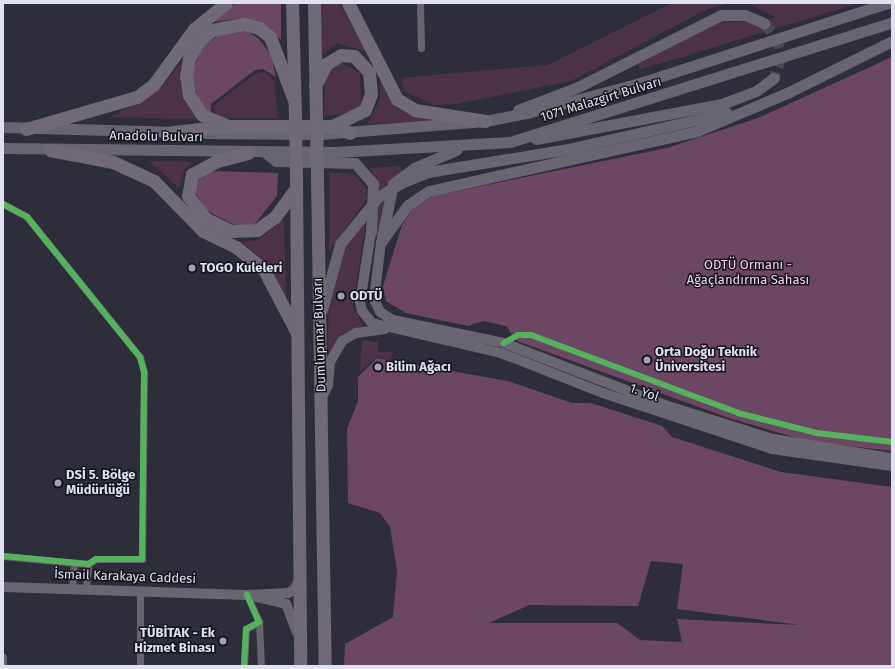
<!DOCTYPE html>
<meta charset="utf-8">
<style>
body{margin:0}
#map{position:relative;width:895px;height:669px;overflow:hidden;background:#2e2e3b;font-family:"Fira Sans",sans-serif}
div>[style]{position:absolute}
.green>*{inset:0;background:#4b3345}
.forest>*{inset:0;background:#6c4763}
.primary-tunnel>*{height:11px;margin-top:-5.5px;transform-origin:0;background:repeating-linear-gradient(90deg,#494956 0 11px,transparent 0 16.5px)}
.street>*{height:7px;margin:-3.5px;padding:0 3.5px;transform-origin:3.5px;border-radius:3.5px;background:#67646d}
.secondary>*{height:10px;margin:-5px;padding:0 5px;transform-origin:5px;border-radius:5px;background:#6a6671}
.primary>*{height:11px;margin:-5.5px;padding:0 5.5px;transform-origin:5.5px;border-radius:5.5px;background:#686571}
.highway>*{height:13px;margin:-6.5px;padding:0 6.5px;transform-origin:6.5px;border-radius:6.5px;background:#6f6a76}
.primary-bridge>*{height:11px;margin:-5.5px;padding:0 5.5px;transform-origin:5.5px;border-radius:5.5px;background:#686571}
.highway-bridge>*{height:13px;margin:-6.5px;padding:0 6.5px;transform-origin:6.5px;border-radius:6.5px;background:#6f6a76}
.cycleway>*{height:6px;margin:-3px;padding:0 3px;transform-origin:3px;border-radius:3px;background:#56b35d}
.dots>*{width:11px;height:11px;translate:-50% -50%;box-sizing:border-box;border:2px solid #13131e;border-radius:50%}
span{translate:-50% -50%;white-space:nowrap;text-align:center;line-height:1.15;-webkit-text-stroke:3px #13131e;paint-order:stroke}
.street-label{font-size:13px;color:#dfe0f0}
.park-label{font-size:13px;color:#faceeb}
.poi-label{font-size:13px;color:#dfe0f0;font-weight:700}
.left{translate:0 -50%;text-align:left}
.right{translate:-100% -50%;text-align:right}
.frame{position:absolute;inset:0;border:4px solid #dfe0f0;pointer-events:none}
</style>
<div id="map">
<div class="green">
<div style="clip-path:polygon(319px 3px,339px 3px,367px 52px,337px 43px,319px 58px)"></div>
<div style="clip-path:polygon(672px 3px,731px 3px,707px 9px,571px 81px,457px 104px,434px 105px,404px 91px,401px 78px,548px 65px)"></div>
<div style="clip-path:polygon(748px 3px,859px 3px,639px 70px,639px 64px,691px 34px,724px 22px,745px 21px,758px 26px,775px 17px)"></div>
<div style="clip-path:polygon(181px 63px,180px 85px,198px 119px,111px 117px,158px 90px)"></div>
<div style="clip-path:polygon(342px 63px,360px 73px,361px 102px,359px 108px,342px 114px,324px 116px,325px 79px,330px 69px)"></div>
<div style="clip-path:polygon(265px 72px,274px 81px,278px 118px,216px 118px,213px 106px,255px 74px)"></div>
<div style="clip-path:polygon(381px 81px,391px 102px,435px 121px,367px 124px,379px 102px)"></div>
<div style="clip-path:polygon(149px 161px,192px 162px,184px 170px,179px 188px)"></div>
<div style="clip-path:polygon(400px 166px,402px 171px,375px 241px,380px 190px,370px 168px)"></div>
<div style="clip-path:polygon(329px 172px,355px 175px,366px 188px,367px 199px,329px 251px)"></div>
<div style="clip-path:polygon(368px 208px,353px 306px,363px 326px,344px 333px,328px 354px,329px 272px)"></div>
<div style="clip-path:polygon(284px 219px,286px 297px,265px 261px,241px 242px,258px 240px)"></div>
<div style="clip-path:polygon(362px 340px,378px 342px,378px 352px,393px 352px,390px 359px,377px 357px,360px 371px)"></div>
</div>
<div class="forest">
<div style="clip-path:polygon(236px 3px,281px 3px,281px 40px,271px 31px,244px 18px,212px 22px)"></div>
<div style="clip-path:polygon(227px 29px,247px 31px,259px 39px,271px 55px,276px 77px,263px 69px,255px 70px,211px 104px,211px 116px,199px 101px,191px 76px,201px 48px)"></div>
<div style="clip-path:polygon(892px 57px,892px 451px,807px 441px,729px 418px,517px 341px,506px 326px,483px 321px,468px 326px,406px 313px,386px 301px,383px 286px,402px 225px,413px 209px,433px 196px,667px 148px,758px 118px)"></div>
<div style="clip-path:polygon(209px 171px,278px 173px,277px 196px,254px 225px,234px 225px,206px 210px,195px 192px,199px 178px)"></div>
<div style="clip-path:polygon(evenodd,377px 358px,508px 381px,572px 403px,591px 403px,662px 426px,672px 437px,781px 472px,892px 487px,892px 666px,344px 666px,345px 644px,393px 617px,397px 571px,390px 527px,380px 513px,348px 503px,347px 429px,358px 401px,358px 377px,377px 358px,651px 561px,683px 564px,677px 609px,800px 625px,677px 619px,682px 642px,640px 640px,617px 623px,489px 623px,529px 605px,638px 606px,651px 561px)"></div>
</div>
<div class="primary-tunnel">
<div style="left:764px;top:23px;width:18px;rotate:49deg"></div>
<div style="left:776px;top:37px;width:20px;rotate:75deg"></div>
<div style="left:781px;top:56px;width:23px;rotate:108deg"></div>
</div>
<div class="street">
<div style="left:420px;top:3px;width:45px;rotate:88.7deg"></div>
<div style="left:3px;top:204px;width:27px;rotate:28deg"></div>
<div style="left:27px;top:217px;width:180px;rotate:51.1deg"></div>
<div style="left:140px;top:357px;width:16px;rotate:75deg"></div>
<div style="left:144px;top:372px;width:187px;rotate:90.6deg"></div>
<div style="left:142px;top:559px;width:46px;rotate:180deg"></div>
<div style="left:96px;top:559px;width:9px;rotate:148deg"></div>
<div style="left:88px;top:564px;width:85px;rotate:-174.6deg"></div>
<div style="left:72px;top:587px;width:24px;rotate:-85deg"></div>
<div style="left:86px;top:588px;width:24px;rotate:-85deg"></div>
<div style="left:259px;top:622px;width:44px;rotate:87.4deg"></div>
<div style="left:3px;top:657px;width:9px;rotate:90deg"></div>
<div style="left:140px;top:666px;width:74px;rotate:-90deg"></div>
<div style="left:244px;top:666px;width:37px;rotate:-87deg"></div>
<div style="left:246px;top:629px;width:15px;rotate:-28deg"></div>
<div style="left:259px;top:622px;width:30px;rotate:-114deg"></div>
</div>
<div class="secondary">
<div style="left:371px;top:232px;width:71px;rotate:98.9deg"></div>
<div style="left:360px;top:302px;width:9px;rotate:77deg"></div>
<div style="left:362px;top:311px;width:16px;rotate:50deg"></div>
<div style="left:372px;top:323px;width:132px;rotate:13.1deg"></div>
<div style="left:501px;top:353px;width:110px;rotate:21.4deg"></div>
<div style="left:603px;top:393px;width:178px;rotate:18.3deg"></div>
<div style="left:772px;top:449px;width:121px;rotate:8.1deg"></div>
<div style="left:381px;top:242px;width:57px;rotate:97deg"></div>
<div style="left:374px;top:299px;width:14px;rotate:65deg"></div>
<div style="left:380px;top:312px;width:15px;rotate:32deg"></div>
<div style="left:393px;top:320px;width:113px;rotate:11.7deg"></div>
<div style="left:504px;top:343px;width:173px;rotate:21.1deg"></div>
<div style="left:665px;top:405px;width:113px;rotate:17.5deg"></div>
<div style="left:773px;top:439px;width:121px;rotate:9.1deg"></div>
<div style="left:322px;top:397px;width:13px;rotate:-63deg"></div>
<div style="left:328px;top:385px;width:23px;rotate:-85deg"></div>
<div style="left:330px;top:362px;width:24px;rotate:-60deg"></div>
<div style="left:342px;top:341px;width:16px;rotate:-30deg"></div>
<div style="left:356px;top:333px;width:29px;rotate:-8deg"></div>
<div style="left:3px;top:587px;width:244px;rotate:1.9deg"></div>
<div style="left:247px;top:595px;width:41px;rotate:-2.8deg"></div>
<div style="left:288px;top:593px;width:7px;rotate:-27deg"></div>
<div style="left:294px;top:590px;width:11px;rotate:-63deg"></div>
<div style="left:256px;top:597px;width:31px;rotate:13deg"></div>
<div style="left:286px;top:604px;width:30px;rotate:69deg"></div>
</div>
<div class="primary">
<div style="left:518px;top:110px;width:64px;rotate:-21deg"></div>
<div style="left:578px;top:87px;width:160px;rotate:-26.7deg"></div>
<div style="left:721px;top:15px;width:24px"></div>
<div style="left:745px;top:15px;width:21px;rotate:23deg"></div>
<div style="left:3px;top:127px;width:177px;rotate:1.6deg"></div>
<div style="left:206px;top:133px;width:115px;rotate:0.5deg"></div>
<div style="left:321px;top:134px;width:165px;rotate:-4.5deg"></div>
<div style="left:485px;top:121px;width:43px;rotate:-10.8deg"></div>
<div style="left:527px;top:113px;width:114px;rotate:-14.8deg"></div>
<div style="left:637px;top:84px;width:264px;rotate:-17.9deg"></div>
<div style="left:536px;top:139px;width:189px;rotate:-10.7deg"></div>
<div style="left:722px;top:104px;width:36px;rotate:-21deg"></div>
<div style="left:756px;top:91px;width:22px;rotate:-36deg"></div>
<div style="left:3px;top:148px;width:332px;rotate:0.7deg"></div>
<div style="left:335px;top:152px;width:175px;rotate:-3.3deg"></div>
<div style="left:510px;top:142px;width:400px;rotate:-17.4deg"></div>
<div style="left:568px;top:149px;width:163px;rotate:-12.8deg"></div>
<div style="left:266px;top:153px;width:13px;rotate:39deg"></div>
<div style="left:276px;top:161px;width:79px;rotate:1.5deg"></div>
<div style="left:355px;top:163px;width:28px;rotate:49deg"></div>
<div style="left:373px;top:184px;width:48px;rotate:92.4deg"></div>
<div style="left:382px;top:237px;width:54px;rotate:-78.3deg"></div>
<div style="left:393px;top:184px;width:26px;rotate:-37deg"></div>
<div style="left:414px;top:168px;width:46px;rotate:-23.2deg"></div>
<div style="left:381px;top:242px;width:46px;rotate:-53.9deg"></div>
<div style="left:408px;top:205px;width:25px;rotate:-34deg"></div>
<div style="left:429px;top:191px;width:275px;rotate:-12.6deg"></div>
<div style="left:697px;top:131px;width:98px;rotate:-22.9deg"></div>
<div style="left:787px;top:93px;width:117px;rotate:-26.3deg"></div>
<div style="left:322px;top:310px;width:68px;rotate:-74.7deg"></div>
</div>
<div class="highway">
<div style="left:292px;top:3px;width:115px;rotate:88.5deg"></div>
<div style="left:314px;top:3px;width:114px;rotate:89deg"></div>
<div style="left:348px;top:3px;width:108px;rotate:63deg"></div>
<div style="left:397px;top:99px;width:21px;rotate:31deg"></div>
<div style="left:415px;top:110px;width:71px;rotate:8.9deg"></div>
<div style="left:315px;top:86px;width:25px;rotate:-63deg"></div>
<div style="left:326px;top:64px;width:17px;rotate:-31deg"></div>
<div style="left:341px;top:55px;width:13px;rotate:4deg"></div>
<div style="left:354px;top:56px;width:22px;rotate:47deg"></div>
<div style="left:369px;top:72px;width:22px;rotate:85deg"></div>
<div style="left:371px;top:94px;width:17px;rotate:111deg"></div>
<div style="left:365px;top:110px;width:37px;rotate:154deg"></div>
<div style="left:228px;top:126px;width:28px;rotate:-157deg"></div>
<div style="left:202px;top:115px;width:24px;rotate:-123deg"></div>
<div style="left:189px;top:95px;width:18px;rotate:-99deg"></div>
<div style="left:186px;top:77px;width:19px;rotate:-81deg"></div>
<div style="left:189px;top:58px;width:20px;rotate:-60deg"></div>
<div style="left:199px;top:41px;width:17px;rotate:-40deg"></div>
<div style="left:212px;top:30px;width:33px;rotate:-11deg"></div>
<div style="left:244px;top:24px;width:16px;rotate:15deg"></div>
<div style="left:259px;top:28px;width:14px;rotate:39deg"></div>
<div style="left:270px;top:37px;width:67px;rotate:69.1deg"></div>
<div style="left:26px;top:129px;width:116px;rotate:-16.1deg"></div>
<div style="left:137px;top:97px;width:21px;rotate:-37deg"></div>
<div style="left:154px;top:84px;width:68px;rotate:-54deg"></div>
<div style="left:194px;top:29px;width:41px;rotate:-39.1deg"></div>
<div style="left:173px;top:132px;width:55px;rotate:-6.2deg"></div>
<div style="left:228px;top:126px;width:104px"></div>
<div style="left:332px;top:126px;width:19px;rotate:21deg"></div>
<div style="left:50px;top:150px;width:64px;rotate:10.8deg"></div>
<div style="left:113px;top:162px;width:45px;rotate:24.9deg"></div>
<div style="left:154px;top:181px;width:70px;rotate:45.6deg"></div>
<div style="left:203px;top:231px;width:37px;rotate:26deg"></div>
<div style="left:236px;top:247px;width:36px;rotate:39deg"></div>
<div style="left:264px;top:270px;width:69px;rotate:62.3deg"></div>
<div style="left:248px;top:153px;width:34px;rotate:165deg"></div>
<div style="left:215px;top:162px;width:26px;rotate:152deg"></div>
<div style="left:192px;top:174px;width:22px;rotate:100deg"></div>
<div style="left:188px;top:196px;width:28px;rotate:52deg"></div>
<div style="left:205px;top:218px;width:29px;rotate:27deg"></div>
<div style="left:231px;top:231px;width:26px;rotate:-2deg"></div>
<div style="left:257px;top:230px;width:22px;rotate:-36deg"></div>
<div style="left:275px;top:217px;width:36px;rotate:-54deg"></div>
<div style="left:296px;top:176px;width:490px;rotate:89.5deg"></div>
<div style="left:317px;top:177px;width:489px;rotate:89.1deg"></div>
</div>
<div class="primary-bridge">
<div style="left:340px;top:244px;width:60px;rotate:-51deg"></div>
<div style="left:378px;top:197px;width:27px;rotate:-31deg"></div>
<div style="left:401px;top:183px;width:29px;rotate:-22deg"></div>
<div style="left:428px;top:172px;width:142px;rotate:-9.3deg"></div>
</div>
<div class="highway-bridge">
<div style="left:316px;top:117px;width:60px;rotate:89deg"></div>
<div style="left:295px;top:118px;width:58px;rotate:89deg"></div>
</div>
<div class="cycleway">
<div style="left:3px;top:204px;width:27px;rotate:28deg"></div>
<div style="left:27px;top:217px;width:180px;rotate:51.1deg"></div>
<div style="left:140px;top:357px;width:16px;rotate:75deg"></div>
<div style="left:144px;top:372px;width:187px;rotate:90.6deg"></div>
<div style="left:142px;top:559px;width:46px;rotate:180deg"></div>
<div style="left:96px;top:559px;width:9px;rotate:148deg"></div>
<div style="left:88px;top:564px;width:85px;rotate:-174.6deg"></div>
<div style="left:504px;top:343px;width:16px;rotate:-30deg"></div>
<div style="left:518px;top:335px;width:13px"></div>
<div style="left:531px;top:335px;width:221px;rotate:20.6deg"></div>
<div style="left:738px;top:413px;width:81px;rotate:14.2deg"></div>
<div style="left:817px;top:433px;width:76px;rotate:6.8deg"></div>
<div style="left:244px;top:666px;width:37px;rotate:-87deg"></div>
<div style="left:246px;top:629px;width:15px;rotate:-28deg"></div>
<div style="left:259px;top:622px;width:30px;rotate:-114deg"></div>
</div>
<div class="dots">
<div style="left:192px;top:268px;background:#a1a2b1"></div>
<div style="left:341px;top:296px;background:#a1a2b1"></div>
<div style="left:647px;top:360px;background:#a1a2b1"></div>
<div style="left:378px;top:367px;background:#a1a2b1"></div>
<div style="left:58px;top:483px;background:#a1a2b1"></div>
<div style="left:223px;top:641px;background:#a1a2b1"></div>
</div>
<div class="street-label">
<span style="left:601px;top:100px;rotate:-17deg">1071 Malazgirt Bulvarı</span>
<span style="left:156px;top:137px;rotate:1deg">Anadolu Bulvarı</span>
<span style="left:320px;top:335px;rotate:-92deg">Dumlupınar Bulvarı</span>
<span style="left:644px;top:393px;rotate:19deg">1. Yol</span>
<span style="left:125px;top:577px;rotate:2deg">İsmail Karakaya Caddesi</span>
</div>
<div class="park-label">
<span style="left:748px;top:273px">ODTÜ Ormanı -<br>Ağaçlandırma Sahası</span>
</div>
<div class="poi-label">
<span class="left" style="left:200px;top:268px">TOGO Kuleleri</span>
<span class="left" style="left:350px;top:296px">ODTÜ</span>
<span class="left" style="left:655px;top:360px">Orta Doğu Teknik<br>Üniversitesi</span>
<span class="left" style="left:386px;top:367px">Bilim Ağacı</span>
<span class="left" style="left:66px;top:483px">DSİ 5. Bölge<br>Müdürlüğü</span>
<span class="right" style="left:215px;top:641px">TÜBİTAK - Ek<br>Hizmet Binası</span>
</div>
<div class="frame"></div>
</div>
